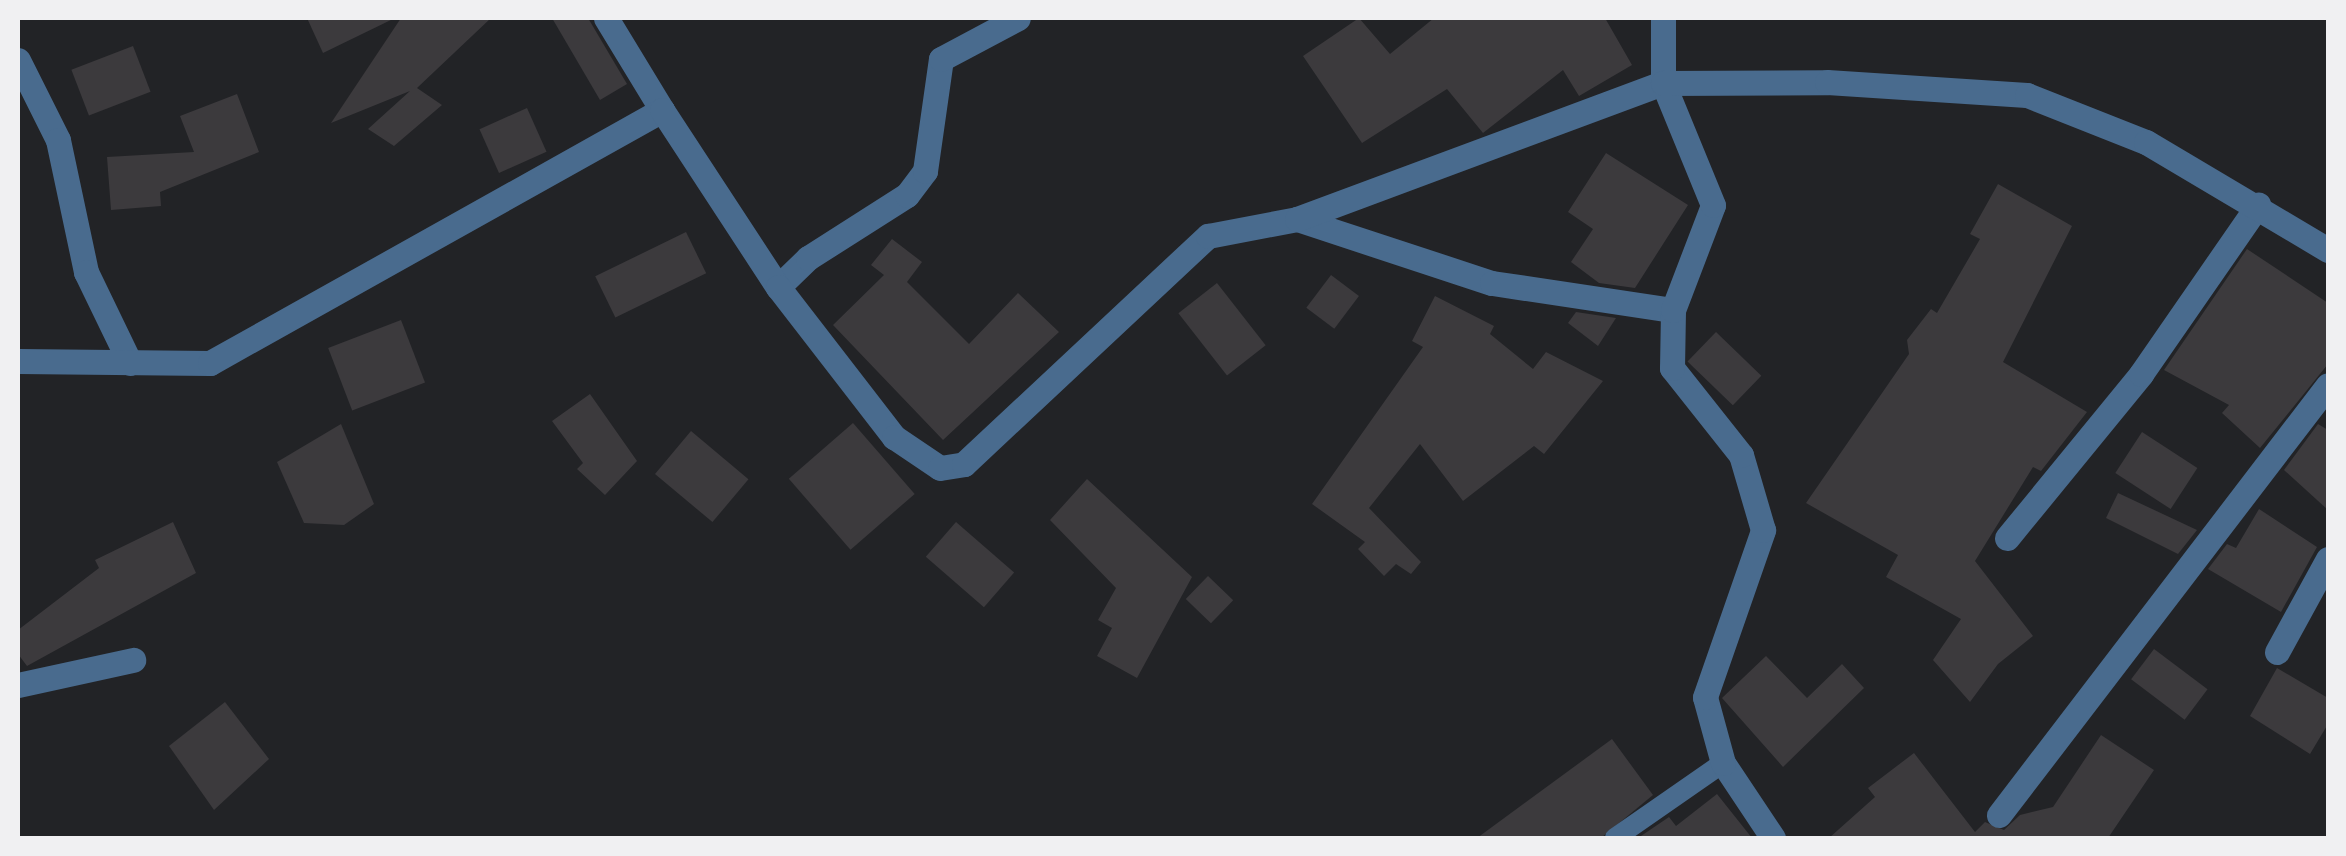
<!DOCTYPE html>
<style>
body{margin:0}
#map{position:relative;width:2346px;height:856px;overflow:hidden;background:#222326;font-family:Spectral,serif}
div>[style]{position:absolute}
.building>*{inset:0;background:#3c3a3d;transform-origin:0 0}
.lane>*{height:20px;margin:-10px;padding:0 10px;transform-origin:10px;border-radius:10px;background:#496b8e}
.street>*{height:25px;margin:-12.5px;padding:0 12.5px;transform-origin:12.5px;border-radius:12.5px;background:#496b8e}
span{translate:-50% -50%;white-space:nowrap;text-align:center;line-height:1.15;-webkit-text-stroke:8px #222326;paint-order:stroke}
.frame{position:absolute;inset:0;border:20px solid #f0f0f2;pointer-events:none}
</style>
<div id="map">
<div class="building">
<div style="clip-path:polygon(307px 18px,395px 18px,323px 53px)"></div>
<div style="clip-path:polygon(401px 18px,491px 18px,417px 88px,442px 105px,394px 146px,368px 129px,410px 91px,331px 123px)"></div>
<div style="clip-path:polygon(552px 18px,588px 18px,627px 84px,600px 100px)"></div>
<div style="clip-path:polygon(1359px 18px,1390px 54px,1434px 18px,1605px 18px,1632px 65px,1579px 96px,1563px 70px,1483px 133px,1447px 89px,1362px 143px,1303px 56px)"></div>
<div style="left:133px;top:46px;width:49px;height:66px;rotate:69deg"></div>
<div style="clip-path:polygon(237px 94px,259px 152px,160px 192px,161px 206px,111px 210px,107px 157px,194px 152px,180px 116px)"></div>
<div style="left:527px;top:108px;width:48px;height:52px;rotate:66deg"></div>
<div style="clip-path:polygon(1606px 153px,1688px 205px,1635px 288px,1599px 283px,1571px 262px,1593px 229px,1568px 212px)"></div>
<div style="clip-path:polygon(1998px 184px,2072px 226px,2003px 362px,2087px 412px,2041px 471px,2033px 467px,1975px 561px,2033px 636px,1998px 664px,1970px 702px,1933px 660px,1961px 619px,1886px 577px,1898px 555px,1806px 503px,1909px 354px,1907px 340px,1931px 309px,1937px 313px,1980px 239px,1970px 234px)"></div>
<div style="left:686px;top:232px;width:46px;height:101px;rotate:64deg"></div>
<div style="clip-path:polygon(892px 239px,922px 262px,907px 282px,969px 344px,1018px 293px,1059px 332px,943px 440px,833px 325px,884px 275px,871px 265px)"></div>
<div style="clip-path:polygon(2247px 249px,2328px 303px,2328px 364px,2260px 448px,2222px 413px,2229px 405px,2164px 370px)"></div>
<div style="left:1331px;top:275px;width:35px;height:41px;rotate:37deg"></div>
<div style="left:1217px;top:283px;width:79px;height:49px;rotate:52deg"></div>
<div style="clip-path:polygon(1435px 296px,1494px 326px,1490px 334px,1533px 369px,1546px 352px,1603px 381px,1544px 454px,1534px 446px,1463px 501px,1420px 444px,1369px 508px,1421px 562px,1411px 574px,1396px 564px,1384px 576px,1358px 549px,1365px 542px,1312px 504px,1423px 347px,1412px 341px)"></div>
<div style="clip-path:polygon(1576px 312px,1616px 318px,1598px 346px,1568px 323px)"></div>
<div style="left:401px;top:320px;width:67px;height:78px;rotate:69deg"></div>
<div style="left:1716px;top:332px;width:63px;height:41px;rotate:44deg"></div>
<div style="clip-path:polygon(590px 394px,637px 461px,605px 495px,577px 469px,583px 463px,552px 421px)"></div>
<div style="left:853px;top:423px;width:94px;height:85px;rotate:49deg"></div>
<div style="clip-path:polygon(341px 424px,374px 504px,344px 525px,304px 523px,277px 462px)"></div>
<div style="clip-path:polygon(2318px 424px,2328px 430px,2328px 510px,2284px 470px)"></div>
<div style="left:691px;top:431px;width:75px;height:56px;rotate:40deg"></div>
<div style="left:2142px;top:432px;width:66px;height:49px;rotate:33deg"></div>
<div style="clip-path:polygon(1087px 479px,1192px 577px,1137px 678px,1097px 656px,1112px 628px,1098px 620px,1116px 588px,1050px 520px)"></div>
<div style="clip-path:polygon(2118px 493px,2197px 530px,2178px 554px,2106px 518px)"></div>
<div style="clip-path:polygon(2259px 509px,2317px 547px,2281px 612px,2208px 569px,2227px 544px,2236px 548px)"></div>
<div style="clip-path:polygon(173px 522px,196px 573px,27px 666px,18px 654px,18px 630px,99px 568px,95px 560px)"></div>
<div style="left:956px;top:522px;width:77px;height:46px;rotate:41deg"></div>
<div style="left:1208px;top:576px;width:35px;height:32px;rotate:44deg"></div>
<div style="left:2154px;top:649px;width:67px;height:38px;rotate:37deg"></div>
<div style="clip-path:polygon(1766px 656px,1807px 698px,1842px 664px,1864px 688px,1783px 767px,1722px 698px)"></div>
<div style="clip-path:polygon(2277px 668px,2328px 698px,2328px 724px,2310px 754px,2250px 716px)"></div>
<div style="clip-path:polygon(225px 702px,269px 759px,214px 810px,169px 746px)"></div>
<div style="clip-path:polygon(2101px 735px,2154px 770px,2108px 838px,1829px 838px,1875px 797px,1868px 788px,1914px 753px,1975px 832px,1985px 822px,2004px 830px,2020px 815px,2053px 807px)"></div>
<div style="clip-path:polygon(1612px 739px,1653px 795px,1601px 838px,1477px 838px)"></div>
<div style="clip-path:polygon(1717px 794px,1752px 838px,1638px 838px,1669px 817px,1676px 826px)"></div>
</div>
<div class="lane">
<div style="left:1615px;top:838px;width:131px;rotate:-34.8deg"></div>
</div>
<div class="street">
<div style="left:606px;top:18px;width:108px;rotate:58.7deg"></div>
<div style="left:18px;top:60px;width:89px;rotate:63.4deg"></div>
<div style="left:58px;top:140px;width:135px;rotate:78deg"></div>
<div style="left:86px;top:272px;width:101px;rotate:64.2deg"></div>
<div style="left:1297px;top:219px;width:205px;rotate:18.2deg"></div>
<div style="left:1492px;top:283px;width:183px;rotate:8.5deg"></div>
<div style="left:778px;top:287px;width:42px;rotate:-44deg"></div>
<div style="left:808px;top:258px;width:117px;rotate:-32.5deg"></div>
<div style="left:907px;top:195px;width:30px;rotate:-53deg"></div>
<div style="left:925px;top:171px;width:113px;rotate:-81.9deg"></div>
<div style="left:941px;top:59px;width:87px;rotate:-28deg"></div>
<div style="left:18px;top:361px;width:192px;rotate:0.6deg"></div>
<div style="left:210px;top:363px;width:518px;rotate:-29.24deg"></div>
<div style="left:662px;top:110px;width:212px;rotate:56.8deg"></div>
<div style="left:778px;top:287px;width:190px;rotate:52.3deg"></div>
<div style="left:894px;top:437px;width:55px;rotate:34deg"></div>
<div style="left:940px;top:468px;width:24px;rotate:-9deg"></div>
<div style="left:964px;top:464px;width:334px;rotate:-43.1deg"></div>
<div style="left:1208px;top:236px;width:91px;rotate:-10.8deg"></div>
<div style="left:1297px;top:219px;width:390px;rotate:-20.4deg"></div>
<div style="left:1663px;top:83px;width:65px;rotate:-90deg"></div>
<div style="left:2007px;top:538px;width:212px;rotate:-50.7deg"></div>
<div style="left:2141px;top:374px;width:206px;rotate:-55.3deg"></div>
<div style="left:2277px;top:652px;width:106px;rotate:-61.3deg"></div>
<div style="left:18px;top:685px;width:118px;rotate:-12.3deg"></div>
<div style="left:1999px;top:815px;width:541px;rotate:-52.58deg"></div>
<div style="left:1773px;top:838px;width:90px;rotate:-123.7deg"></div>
<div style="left:1723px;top:763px;width:68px;rotate:-105.3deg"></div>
<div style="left:1705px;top:697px;width:177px;rotate:-70.8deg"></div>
<div style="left:1763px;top:530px;width:78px;rotate:-106.3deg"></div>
<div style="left:1741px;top:455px;width:111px;rotate:-128.4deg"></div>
<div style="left:1672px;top:368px;width:58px;rotate:-89deg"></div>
<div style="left:1673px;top:310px;width:112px;rotate:-69.1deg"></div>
<div style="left:1713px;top:205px;width:132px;rotate:-112.3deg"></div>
<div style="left:1663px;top:83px;width:164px;rotate:-0.3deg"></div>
<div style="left:1827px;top:82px;width:200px;rotate:3.7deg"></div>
<div style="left:2027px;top:95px;width:128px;rotate:21.6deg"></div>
<div style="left:2146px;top:142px;width:212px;rotate:30.7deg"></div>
</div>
<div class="frame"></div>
</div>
